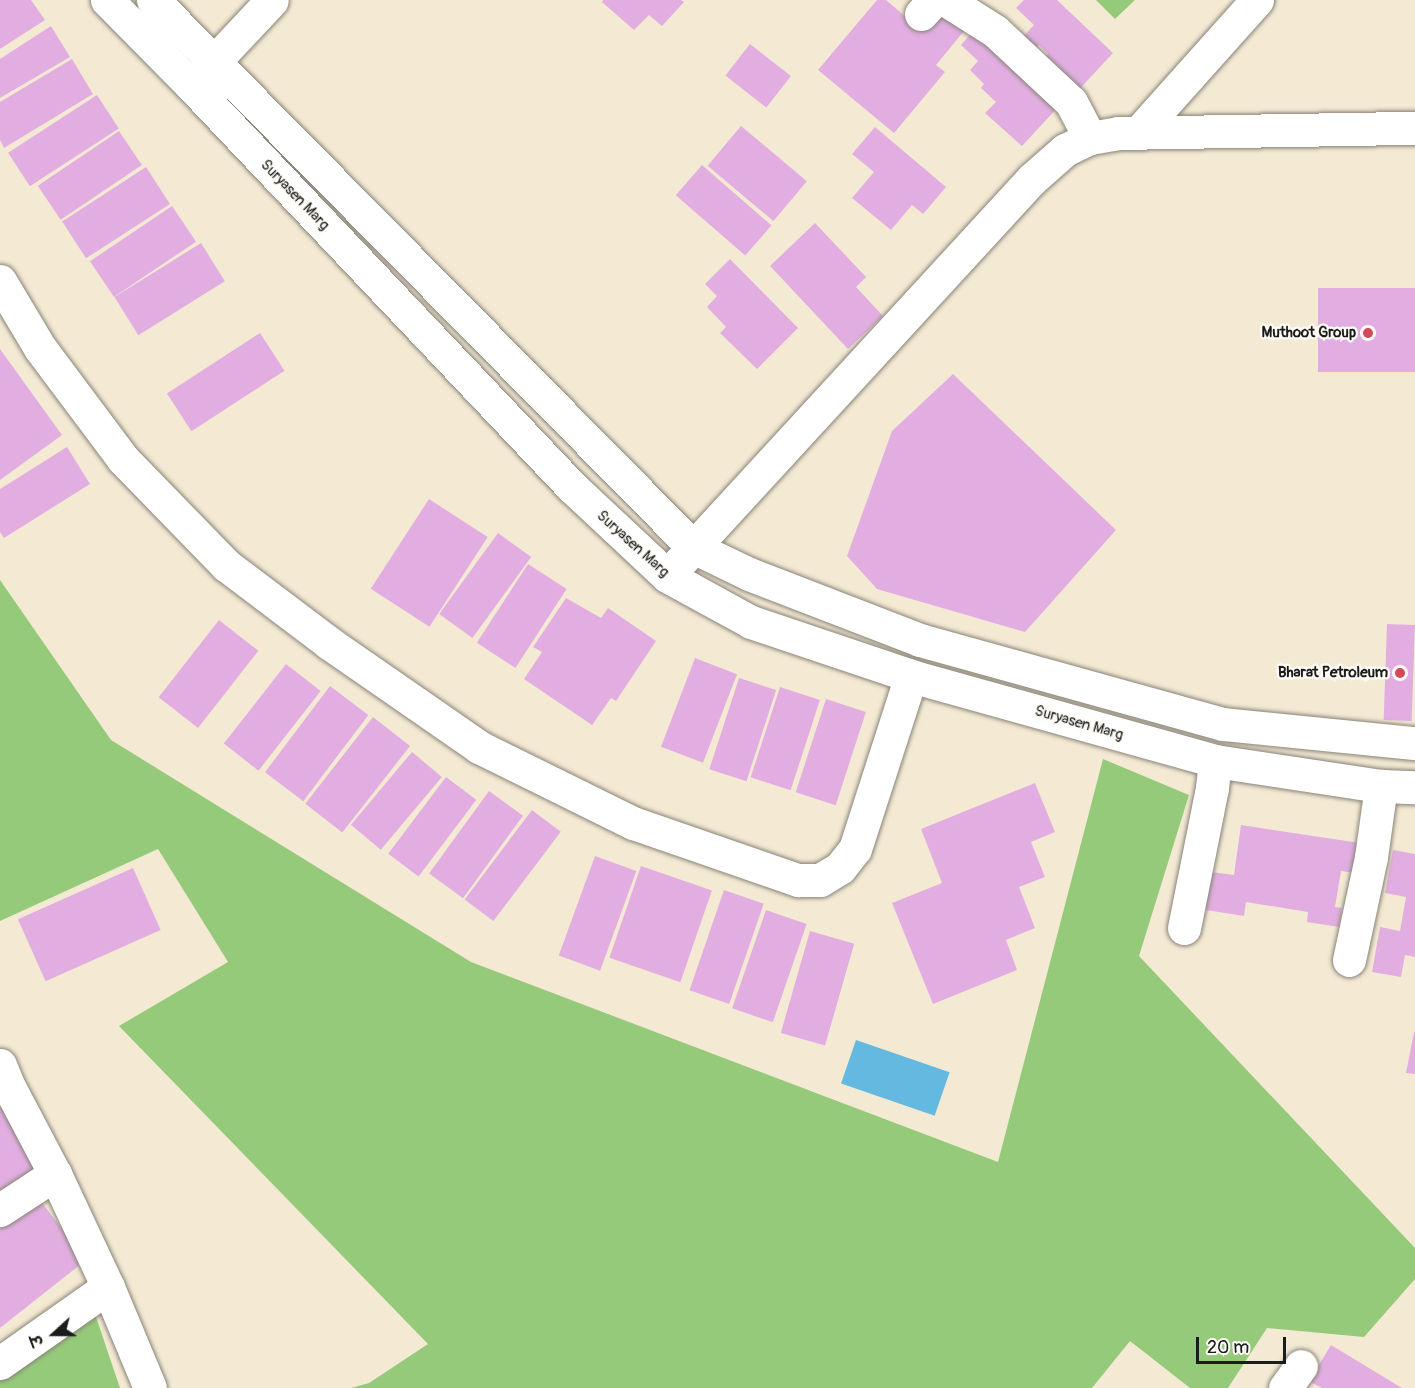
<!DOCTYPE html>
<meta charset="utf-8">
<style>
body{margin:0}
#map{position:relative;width:1415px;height:1388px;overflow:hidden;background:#f4ead4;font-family:Pangolin,"Playpen Sans Deva",sans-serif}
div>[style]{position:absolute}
.green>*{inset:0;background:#95ca7b}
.water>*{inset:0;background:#63b9e0;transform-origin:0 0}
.building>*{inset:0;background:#e2aee2;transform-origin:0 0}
.roads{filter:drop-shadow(0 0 2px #888378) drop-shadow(0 0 2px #888378)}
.minor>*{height:33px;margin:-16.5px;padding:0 16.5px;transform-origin:16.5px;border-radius:16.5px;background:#fff}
.tertiary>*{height:33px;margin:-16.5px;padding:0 16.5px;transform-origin:16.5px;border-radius:16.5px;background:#fff}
.dots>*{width:16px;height:16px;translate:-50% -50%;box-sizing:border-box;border:3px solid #fdfcf7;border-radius:50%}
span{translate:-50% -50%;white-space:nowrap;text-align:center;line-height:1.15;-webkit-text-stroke:4.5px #fdfcf7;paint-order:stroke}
.street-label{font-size:15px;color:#1c1c1c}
.poi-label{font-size:15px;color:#1c1c1c;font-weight:700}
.right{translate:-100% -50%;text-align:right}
.north{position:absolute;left:24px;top:1304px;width:60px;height:60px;-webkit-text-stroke:4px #fdfcf7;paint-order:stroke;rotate:249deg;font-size:16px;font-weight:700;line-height:24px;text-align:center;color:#1c1c1c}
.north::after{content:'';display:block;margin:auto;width:21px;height:27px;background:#1c1c1c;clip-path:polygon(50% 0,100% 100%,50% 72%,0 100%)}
.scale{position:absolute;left:1196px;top:1337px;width:90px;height:27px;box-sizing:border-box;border:3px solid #1c1c1c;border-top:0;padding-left:8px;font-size:18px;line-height:21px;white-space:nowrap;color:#1c1c1c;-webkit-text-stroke:4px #fdfcf7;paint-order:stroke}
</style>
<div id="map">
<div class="green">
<div style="clip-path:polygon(1096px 0,1135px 0,1115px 19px)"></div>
<div style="clip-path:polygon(0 580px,111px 740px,471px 962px,998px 1162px,1103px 759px,1189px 795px,1139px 956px,1415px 1248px,1415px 1279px,1364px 1337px,1267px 1328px,1228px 1388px,1190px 1388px,1130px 1341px,1092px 1388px,351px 1388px,369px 1383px,428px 1344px,119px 1026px,228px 962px,158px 849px,0 921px)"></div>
<div style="clip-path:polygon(95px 1314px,120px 1388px,0 1388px,0 1381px)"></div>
</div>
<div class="water">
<div style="left:856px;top:1040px;width:99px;height:46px;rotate:19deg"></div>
</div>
<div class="building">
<div style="clip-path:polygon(0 0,31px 0,45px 20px,0 49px)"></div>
<div style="clip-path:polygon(603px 0,681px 0,684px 2px,662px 26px,649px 15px,634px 30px,602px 2px)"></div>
<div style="clip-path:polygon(877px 0,886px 0,920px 29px,938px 8px,964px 31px,936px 65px,945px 72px,894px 133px,818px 70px)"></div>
<div style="clip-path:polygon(1024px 0,1057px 0,1113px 53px,1074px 95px,1039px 63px,1048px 54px,1039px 45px,1030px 54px,1018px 42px,1034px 25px,1016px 8px)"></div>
<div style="clip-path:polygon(51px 26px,70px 57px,0 98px,0 59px)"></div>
<div style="clip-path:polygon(975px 29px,1059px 106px,1022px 146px,985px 113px,996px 102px,981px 88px,984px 84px,970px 70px,978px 61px,961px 45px)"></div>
<div style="left:750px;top:44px;width:52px;height:40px;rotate:38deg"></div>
<div style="clip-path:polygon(72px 59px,93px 94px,4px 148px,0 140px,0 102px)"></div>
<div style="left:97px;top:95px;width:40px;height:106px;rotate:57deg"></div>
<div style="left:741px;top:126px;width:86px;height:52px;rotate:40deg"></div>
<div style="clip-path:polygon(875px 127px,946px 187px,923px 214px,912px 205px,891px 230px,852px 198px,874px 172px,852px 154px)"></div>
<div style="left:119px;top:131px;width:41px;height:98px;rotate:56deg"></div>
<div style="left:702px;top:165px;width:92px;height:40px;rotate:41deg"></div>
<div style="left:146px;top:167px;width:44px;height:100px;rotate:57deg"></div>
<div style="left:172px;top:206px;width:43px;height:99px;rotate:56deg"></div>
<div style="clip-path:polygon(815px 223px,866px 277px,856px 287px,883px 316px,848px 349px,770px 266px)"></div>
<div style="left:201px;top:243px;width:45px;height:102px;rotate:58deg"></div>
<div style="clip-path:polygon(730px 259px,798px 328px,757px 369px,720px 333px,726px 327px,707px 307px,717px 296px,705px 284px)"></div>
<div style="left:1415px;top:288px;width:84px;height:97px;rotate:90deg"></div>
<div style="left:260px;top:333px;width:45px;height:111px;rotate:57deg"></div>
<div style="clip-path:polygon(0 349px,62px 435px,0 480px)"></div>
<div style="clip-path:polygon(953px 374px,1116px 530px,1025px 632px,877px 589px,847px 556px,892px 431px)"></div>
<div style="clip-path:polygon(67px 447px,90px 484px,4px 538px,0 532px,0 489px)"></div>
<div style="left:429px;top:499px;width:70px;height:107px;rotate:33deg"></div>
<div style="left:498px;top:533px;width:41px;height:100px;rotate:36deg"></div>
<div style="left:528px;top:564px;width:46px;height:94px;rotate:33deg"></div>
<div style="clip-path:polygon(566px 598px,601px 618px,608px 608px,656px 641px,616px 701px,611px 698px,592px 725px,524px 679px,542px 652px,533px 647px)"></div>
<div style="left:219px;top:620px;width:50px;height:98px;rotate:38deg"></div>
<div style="left:1387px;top:624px;width:28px;height:96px;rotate:2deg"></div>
<div style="left:695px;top:658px;width:45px;height:95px;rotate:21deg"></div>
<div style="left:286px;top:664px;width:44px;height:101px;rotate:38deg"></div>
<div style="left:739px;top:678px;width:39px;height:96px;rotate:18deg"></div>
<div style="left:330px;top:686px;width:48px;height:108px;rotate:37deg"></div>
<div style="left:780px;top:687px;width:42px;height:95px;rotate:18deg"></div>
<div style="left:826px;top:699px;width:42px;height:98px;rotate:18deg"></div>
<div style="left:373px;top:717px;width:47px;height:110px;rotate:38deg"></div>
<div style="left:412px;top:752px;width:39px;height:95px;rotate:40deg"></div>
<div style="left:446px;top:777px;width:38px;height:96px;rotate:37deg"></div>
<div style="clip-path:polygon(1035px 783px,1055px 832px,1031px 842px,1045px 877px,1019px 887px,1035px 928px,1006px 940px,1017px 970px,933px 1004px,892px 903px,942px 883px,921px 829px)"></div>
<div style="left:489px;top:791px;width:42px;height:102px;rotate:36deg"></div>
<div style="left:532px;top:810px;width:36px;height:112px;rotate:37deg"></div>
<div style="clip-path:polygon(1241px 825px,1360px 843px,1355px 873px,1341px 871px,1335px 907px,1342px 908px,1339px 927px,1307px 922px,1308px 912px,1246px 902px,1244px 916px,1206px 910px,1211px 872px,1234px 875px)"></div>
<div style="clip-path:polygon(1393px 850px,1415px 854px,1415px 957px,1405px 955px,1401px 977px,1372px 972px,1380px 927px,1400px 931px,1406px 897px,1385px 893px)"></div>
<div style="left:595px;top:856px;width:44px;height:106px;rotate:20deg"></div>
<div style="left:641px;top:866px;width:75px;height:97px;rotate:19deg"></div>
<div style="left:133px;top:868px;width:68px;height:126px;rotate:66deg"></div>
<div style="left:724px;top:890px;width:42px;height:106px;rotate:19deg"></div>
<div style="left:766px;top:910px;width:43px;height:104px;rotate:19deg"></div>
<div style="left:810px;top:931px;width:46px;height:106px;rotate:16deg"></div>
<div style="clip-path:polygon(1414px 1032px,1415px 1032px,1415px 1074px,1406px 1073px)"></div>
<div style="clip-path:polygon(4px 1106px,45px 1173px,0 1190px,0 1108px)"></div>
<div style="clip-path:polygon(39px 1199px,86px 1260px,0 1328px,0 1229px)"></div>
<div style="clip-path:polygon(1331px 1345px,1402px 1388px,1322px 1388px,1309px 1381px)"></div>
</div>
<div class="roads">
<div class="minor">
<div style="left:946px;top:0;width:58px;rotate:32.3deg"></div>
<div style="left:995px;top:31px;width:104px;rotate:43.1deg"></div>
<div style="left:1071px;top:102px;width:41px;rotate:62.2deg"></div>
<div style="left:921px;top:14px;width:19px;rotate:-47deg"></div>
<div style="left:195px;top:82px;width:112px;rotate:-46.8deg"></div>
<div style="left:1139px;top:132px;width:177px;rotate:-48.2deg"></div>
<div style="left:0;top:281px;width:78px;rotate:59.2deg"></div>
<div style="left:40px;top:348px;width:139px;rotate:53.2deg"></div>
<div style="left:123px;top:459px;width:148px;rotate:45.8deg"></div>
<div style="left:226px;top:565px;width:129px;rotate:37.1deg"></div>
<div style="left:329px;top:643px;width:183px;rotate:34.7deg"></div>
<div style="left:479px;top:747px;width:172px;rotate:26.3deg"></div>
<div style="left:633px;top:823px;width:175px;rotate:19.1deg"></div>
<div style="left:798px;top:880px;width:22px"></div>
<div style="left:820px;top:880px;width:23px;rotate:-31deg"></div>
<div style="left:840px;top:868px;width:24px;rotate:-52deg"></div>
<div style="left:855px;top:849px;width:182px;rotate:-72.1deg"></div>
<div style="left:1184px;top:928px;width:143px;rotate:-78.7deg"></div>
<div style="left:1212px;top:788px;width:27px;rotate:-84deg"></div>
<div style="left:1349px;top:960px;width:105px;rotate:-77.9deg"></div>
<div style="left:1371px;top:857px;width:72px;rotate:-82deg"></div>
<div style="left:0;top:1065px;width:22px;rotate:68deg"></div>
<div style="left:8px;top:1085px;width:101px;rotate:62.2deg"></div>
<div style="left:55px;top:1174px;width:125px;rotate:64.9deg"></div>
<div style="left:108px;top:1287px;width:109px;rotate:67.4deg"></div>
<div style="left:0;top:1210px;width:66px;rotate:-33.2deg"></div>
<div style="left:0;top:1363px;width:132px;rotate:-35.1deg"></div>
<div style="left:1285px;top:1388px;width:27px;rotate:-54deg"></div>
</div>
<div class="tertiary">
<div style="left:107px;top:0;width:120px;rotate:45.3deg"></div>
<div style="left:191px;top:85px;width:554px;rotate:46.54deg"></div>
<div style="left:572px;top:487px;width:130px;rotate:43.1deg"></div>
<div style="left:667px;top:576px;width:96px;rotate:28.7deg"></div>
<div style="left:751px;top:622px;width:169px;rotate:18.6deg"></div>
<div style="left:911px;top:676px;width:316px;rotate:15.6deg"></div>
<div style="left:1215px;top:761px;width:168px;rotate:8.6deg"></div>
<div style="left:1381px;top:786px;width:34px;rotate:2deg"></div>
<div style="left:153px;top:0;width:769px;rotate:45.37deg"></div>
<div style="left:693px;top:547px;width:62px;rotate:25.7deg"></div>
<div style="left:749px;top:574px;width:183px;rotate:21.1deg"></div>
<div style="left:920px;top:640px;width:314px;rotate:15.5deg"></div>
<div style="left:1223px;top:724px;width:193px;rotate:5.7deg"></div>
<div style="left:679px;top:563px;width:522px;rotate:-47.41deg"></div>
<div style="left:1032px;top:179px;width:44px;rotate:-41.3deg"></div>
<div style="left:1065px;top:150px;width:28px;rotate:-26deg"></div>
<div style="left:1090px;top:138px;width:28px;rotate:-10deg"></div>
<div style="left:1118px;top:133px;width:297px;rotate:-1deg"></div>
</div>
</div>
<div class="dots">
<div style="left:1368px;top:333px;background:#d1495b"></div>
<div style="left:1400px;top:673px;background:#d1495b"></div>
</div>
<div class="street-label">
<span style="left:295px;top:195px;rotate:46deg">Suryasen Marg</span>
<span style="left:633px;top:544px;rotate:42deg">Suryasen Marg</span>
<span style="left:1079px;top:723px;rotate:16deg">Suryasen Marg</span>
</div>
<div class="poi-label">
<span class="right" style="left:1356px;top:333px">Muthoot Group</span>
<span class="right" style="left:1388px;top:673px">Bharat Petroleum</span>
</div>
<div class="north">उ</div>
<div class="scale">20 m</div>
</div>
